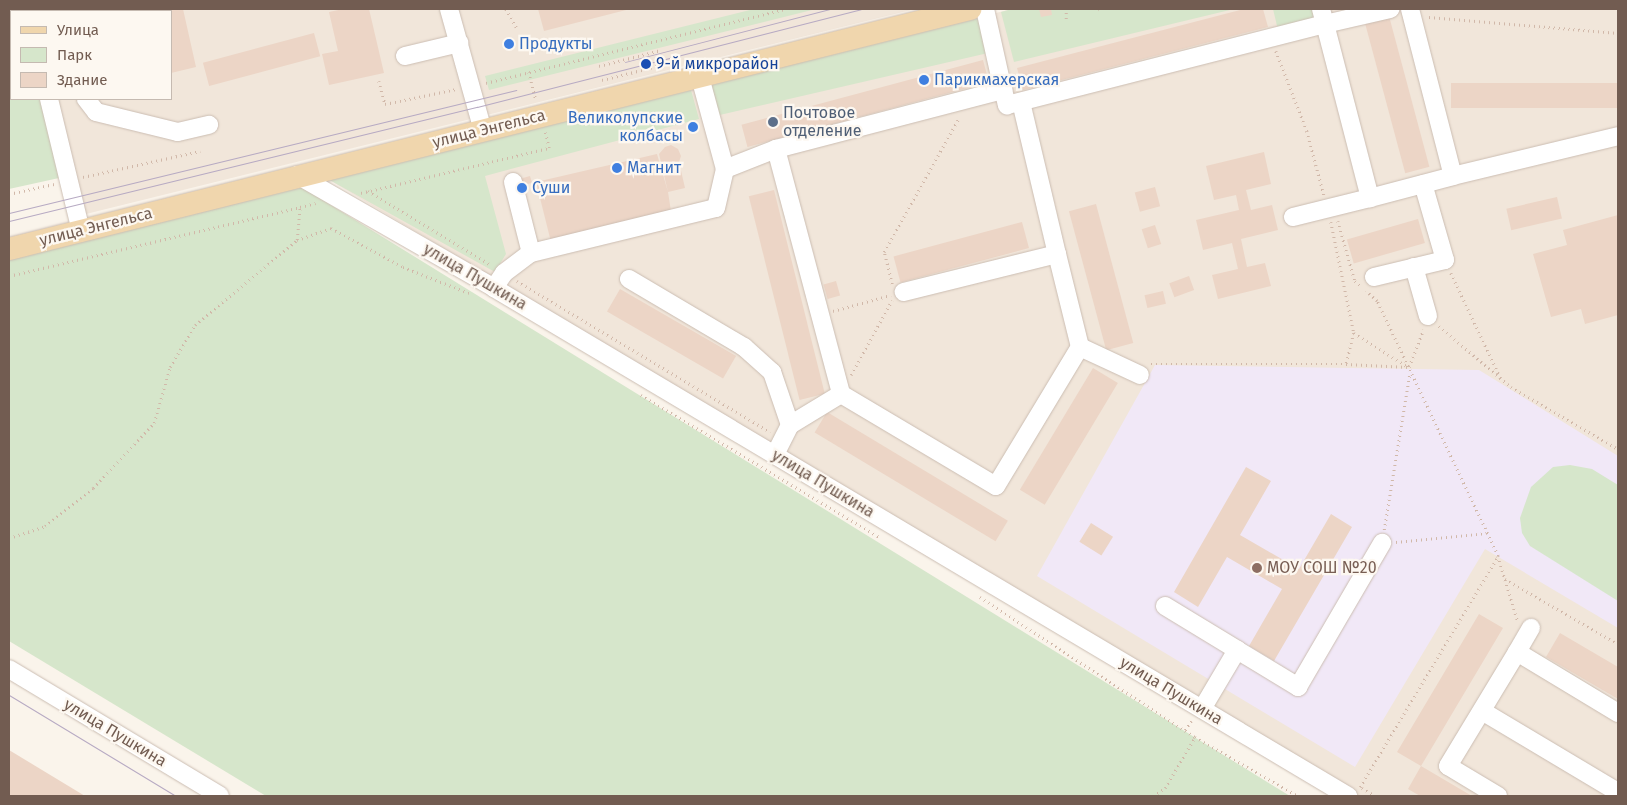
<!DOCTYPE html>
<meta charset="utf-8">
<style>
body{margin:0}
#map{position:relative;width:1627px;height:805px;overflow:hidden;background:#faf4eb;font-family:"Fira Sans",sans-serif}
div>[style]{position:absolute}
.residential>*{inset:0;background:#f1e6da}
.education>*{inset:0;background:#f1e8f7}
.green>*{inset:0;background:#d6e6cb;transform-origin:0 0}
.building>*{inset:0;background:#ecd5c6;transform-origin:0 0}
.path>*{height:2.5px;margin-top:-1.25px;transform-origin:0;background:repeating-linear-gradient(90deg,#d1b8a9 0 1px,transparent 0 5px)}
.roads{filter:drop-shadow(0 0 1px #cbbdb2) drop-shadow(0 0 1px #cbbdb2)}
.minor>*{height:18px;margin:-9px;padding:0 9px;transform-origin:9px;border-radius:9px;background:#fff}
.major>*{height:22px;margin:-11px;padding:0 11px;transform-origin:11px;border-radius:11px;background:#f0d6ad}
.tram>*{height:1px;margin:-0.5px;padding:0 0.5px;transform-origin:0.5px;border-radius:0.5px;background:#b7aac3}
.dots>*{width:14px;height:14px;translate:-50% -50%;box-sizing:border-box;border:2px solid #fdf8f1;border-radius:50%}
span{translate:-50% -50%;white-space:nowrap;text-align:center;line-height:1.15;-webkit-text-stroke:4.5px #fdf8f1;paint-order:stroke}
.shop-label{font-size:16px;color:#366cbe}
.left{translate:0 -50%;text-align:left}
.right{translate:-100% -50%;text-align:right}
.transit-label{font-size:16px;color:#164399}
.service-label{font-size:16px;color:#4e5e75}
.street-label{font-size:16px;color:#725c51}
.education-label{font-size:16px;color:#785e54}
.frame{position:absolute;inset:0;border:10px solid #725c51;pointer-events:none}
.legend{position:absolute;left:10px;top:10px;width:162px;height:90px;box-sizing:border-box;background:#fdf8f1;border:1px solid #c5bab1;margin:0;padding:6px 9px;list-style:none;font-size:15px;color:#725c51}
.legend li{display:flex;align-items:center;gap:10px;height:25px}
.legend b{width:25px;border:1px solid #c5bab1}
</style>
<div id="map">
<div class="residential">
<div style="clip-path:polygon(24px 9px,915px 9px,82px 215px,55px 99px,171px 99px,171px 11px)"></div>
<div style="clip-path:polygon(1012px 9px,1618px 9px,1618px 796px,1360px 796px,326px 178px)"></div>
</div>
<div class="education">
<div style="clip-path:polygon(1155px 365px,1479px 370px,1618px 456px,1618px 628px,1485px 549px,1355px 767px,1037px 576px)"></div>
</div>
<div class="green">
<div style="clip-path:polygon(754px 9px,816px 9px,489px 90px,485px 76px)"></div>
<div style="clip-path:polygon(1012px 9px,1234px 9px,1014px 62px,1001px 12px)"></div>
<div style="clip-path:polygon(1273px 9px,1318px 9px,1320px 20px,1278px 30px)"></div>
<div style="left:993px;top:15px;width:36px;height:291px;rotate:77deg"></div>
<div style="clip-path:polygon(9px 22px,11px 99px,41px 99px,59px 178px,9px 189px)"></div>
<div style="clip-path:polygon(691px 90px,699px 119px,485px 176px,506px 254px,495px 272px,326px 178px)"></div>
<div style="clip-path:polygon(300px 186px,1290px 796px,266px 796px,9px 641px,9px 260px)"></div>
<div style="clip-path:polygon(1570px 465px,1592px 469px,1618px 485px,1618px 601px,1530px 546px,1522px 533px,1520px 518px,1531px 487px,1553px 467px)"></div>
</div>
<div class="building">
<div style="clip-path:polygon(150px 9px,183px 9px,196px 67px,171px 73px,171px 11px)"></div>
<div style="clip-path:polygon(343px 9px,369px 9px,384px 73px,329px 85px,322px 54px,338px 51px,329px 12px)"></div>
<div style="clip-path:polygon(538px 9px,630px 9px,544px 31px)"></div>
<div style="clip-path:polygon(1039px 9px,1051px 9px,1052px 15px,1041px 17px)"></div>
<div style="clip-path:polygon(1244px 9px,1263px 9px,1268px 27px,1023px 90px,1017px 68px)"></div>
<div style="left:1389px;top:16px;width:156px;height:25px;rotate:75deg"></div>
<div style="left:314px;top:33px;width:24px;height:115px;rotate:75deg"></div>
<div style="left:983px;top:60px;width:23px;height:250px;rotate:75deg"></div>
<div style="left:1618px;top:83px;width:25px;height:167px;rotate:90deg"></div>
<div style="clip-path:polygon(671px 145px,678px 149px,681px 156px,679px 162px,685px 188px,668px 192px,672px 218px,552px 246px,536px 182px,657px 154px,668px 192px,659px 154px,665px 147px)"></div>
<div style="clip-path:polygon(1264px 152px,1271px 184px,1246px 190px,1251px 210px,1272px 205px,1278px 230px,1241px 239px,1247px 267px,1265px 263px,1271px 286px,1218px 299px,1212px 275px,1238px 269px,1232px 243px,1203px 250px,1196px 220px,1239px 210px,1236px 195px,1214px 200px,1206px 166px)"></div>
<div style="left:530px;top:176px;width:7px;height:10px;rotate:74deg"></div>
<div style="left:1155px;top:187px;width:20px;height:21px;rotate:75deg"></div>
<div style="left:774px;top:190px;width:210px;height:26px;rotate:76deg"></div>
<div style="left:1557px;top:197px;width:22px;height:52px;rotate:77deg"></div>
<div style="left:1096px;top:204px;width:144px;height:28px;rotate:75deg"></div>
<div style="clip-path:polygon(1618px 215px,1618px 315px,1585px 324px,1581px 309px,1551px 317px,1533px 254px,1567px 245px,1563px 230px)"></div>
<div style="left:1418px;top:219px;width:25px;height:74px;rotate:74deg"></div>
<div style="left:1022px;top:222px;width:27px;height:133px;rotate:75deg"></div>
<div style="left:1155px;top:225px;width:20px;height:14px;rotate:72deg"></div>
<div style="left:1189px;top:276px;width:15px;height:21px;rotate:70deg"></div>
<div style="left:836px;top:281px;width:15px;height:13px;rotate:74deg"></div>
<div style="left:620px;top:289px;width:134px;height:26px;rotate:30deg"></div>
<div style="left:1163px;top:291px;width:13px;height:19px;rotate:77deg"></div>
<div style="left:1093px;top:368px;width:29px;height:142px;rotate:31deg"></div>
<div style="left:827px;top:412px;width:211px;height:24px;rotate:31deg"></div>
<div style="clip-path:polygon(1246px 467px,1271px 481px,1240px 535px,1299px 569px,1331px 514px,1352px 527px,1274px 661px,1249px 646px,1282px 589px,1227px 557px,1198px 607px,1174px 592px)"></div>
<div style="left:1091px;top:523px;width:26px;height:22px;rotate:32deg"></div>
<div style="clip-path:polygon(1479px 614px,1503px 628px,1421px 766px,1472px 796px,1420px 796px,1408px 789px,1421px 766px,1397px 752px)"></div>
<div style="clip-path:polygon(1560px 633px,1618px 667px,1618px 699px,1546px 657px)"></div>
<div style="clip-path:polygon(9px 750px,85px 796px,9px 796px)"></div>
</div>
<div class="path">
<div style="left:506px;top:9px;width:24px;rotate:60deg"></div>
<div style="left:1099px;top:9px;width:2px;rotate:27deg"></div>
<div style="left:1429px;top:17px;width:190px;rotate:4.8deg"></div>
<div style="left:1066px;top:19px;width:10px;rotate:-90deg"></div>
<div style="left:1276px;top:51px;width:86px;rotate:68.8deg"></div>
<div style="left:1307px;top:131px;width:66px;rotate:75.1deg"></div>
<div style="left:599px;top:66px;width:64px;rotate:-14.5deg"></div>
<div style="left:529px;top:72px;width:29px;rotate:76deg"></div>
<div style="left:602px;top:80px;width:65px;rotate:-14.3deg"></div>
<div style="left:379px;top:81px;width:24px;rotate:75deg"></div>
<div style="left:385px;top:104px;width:73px;rotate:-11.9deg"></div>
<div style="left:486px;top:83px;width:308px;rotate:-13.9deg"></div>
<div style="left:83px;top:177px;width:120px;rotate:-12.5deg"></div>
<div style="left:368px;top:191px;width:144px;rotate:31deg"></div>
<div style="left:361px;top:193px;width:193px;rotate:-13.5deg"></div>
<div style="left:549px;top:148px;width:16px;rotate:-104deg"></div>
<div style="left:9px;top:194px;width:46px;rotate:-12.5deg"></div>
<div style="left:1338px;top:221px;width:62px;rotate:74.2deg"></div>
<div style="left:1355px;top:281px;width:9px;rotate:41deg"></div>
<div style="left:1331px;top:222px;width:113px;rotate:78.3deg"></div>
<div style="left:1354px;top:333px;width:32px;rotate:104deg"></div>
<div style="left:297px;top:240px;width:36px;rotate:-19deg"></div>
<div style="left:331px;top:228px;width:82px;rotate:28.4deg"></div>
<div style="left:403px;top:267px;width:71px;rotate:21.5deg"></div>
<div style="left:1451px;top:273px;width:117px;rotate:64.7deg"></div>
<div style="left:9px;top:276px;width:299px;rotate:-13.3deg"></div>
<div style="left:517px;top:281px;width:295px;rotate:30.8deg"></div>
<div style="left:892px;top:284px;width:33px;rotate:-104deg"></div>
<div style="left:884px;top:252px;width:154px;rotate:-60.8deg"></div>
<div style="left:833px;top:311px;width:60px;rotate:-15.4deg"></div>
<div style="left:1439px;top:326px;width:94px;rotate:40.3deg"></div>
<div style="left:1511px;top:387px;width:124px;rotate:30.1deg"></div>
<div style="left:1354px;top:333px;width:64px;rotate:32.2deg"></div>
<div style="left:1151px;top:364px;width:195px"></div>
<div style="left:1346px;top:364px;width:63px;rotate:2.7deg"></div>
<div style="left:1409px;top:367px;width:40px;rotate:-69deg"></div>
<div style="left:851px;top:375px;width:85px;rotate:-61.3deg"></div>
<div style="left:641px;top:395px;width:279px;rotate:30.8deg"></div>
<div style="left:1384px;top:530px;width:160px;rotate:-80.7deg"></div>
<div style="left:9px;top:538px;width:38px;rotate:-18deg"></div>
<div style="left:45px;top:526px;width:61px;rotate:-38.4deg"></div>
<div style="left:93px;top:488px;width:89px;rotate:-46.8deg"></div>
<div style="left:154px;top:423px;width:58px;rotate:-74.1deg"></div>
<div style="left:170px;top:367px;width:49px;rotate:-59.2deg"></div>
<div style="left:195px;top:325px;width:133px;rotate:-39.8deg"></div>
<div style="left:297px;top:240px;width:33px;rotate:-85deg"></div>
<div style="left:300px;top:207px;width:16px;rotate:-14deg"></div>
<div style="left:1396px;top:542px;width:91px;rotate:-5.6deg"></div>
<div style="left:1498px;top:556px;width:69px;rotate:73.1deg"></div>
<div style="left:1505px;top:579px;width:130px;rotate:29.9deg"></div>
<div style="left:980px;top:597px;width:257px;rotate:33.1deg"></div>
<div style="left:1195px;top:737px;width:119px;rotate:29.8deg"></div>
<div style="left:1185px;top:730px;width:11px;rotate:-56deg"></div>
<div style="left:1360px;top:787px;width:269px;rotate:-59.1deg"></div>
<div style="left:1498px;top:556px;width:282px;rotate:-115.4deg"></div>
<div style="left:1377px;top:301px;width:15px;rotate:-138deg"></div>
<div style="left:1362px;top:788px;width:16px;rotate:30deg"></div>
<div style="left:1153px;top:796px;width:14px;rotate:-34deg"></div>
<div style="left:1165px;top:788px;width:59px;rotate:-59.5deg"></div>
</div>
<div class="roads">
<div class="minor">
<div style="left:11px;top:9px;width:2px;rotate:63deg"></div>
<div style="left:449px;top:9px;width:127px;rotate:74.4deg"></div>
<div style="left:985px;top:9px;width:83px;rotate:77.5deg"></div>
<div style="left:1321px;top:9px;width:16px;rotate:75deg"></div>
<div style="left:1325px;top:24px;width:67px;rotate:-13deg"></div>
<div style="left:1410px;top:9px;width:172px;rotate:75.6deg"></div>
<div style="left:1453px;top:176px;width:170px;rotate:-13.6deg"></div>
<div style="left:405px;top:56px;width:56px;rotate:-13.5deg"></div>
<div style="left:700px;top:77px;width:95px;rotate:74.8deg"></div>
<div style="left:49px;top:99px;width:136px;rotate:76.4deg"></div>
<div style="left:86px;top:99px;width:16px;rotate:52deg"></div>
<div style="left:96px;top:112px;width:84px;rotate:13.7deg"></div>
<div style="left:178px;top:132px;width:32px;rotate:-13deg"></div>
<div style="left:1021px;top:102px;width:156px;rotate:76.7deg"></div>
<div style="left:776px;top:149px;width:253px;rotate:75.1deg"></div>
<div style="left:841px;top:394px;width:180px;rotate:30.7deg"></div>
<div style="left:996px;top:486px;width:162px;rotate:-58.9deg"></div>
<div style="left:1080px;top:347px;width:96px;rotate:-103.9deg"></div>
<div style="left:1057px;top:254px;width:158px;rotate:166.1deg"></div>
<div style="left:297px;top:175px;width:227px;rotate:29.8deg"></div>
<div style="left:494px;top:288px;width:994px;rotate:30.75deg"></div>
<div style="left:513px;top:182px;width:73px;rotate:75.8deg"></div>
<div style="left:1293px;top:217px;width:79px;rotate:-13.9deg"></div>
<div style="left:1414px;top:267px;width:51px;rotate:74.1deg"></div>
<div style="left:1374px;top:277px;width:73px;rotate:-13.5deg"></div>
<div style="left:1445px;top:260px;width:79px;rotate:-106.1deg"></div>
<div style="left:629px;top:279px;width:134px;rotate:30.6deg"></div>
<div style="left:744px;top:347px;width:38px;rotate:42deg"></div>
<div style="left:772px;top:372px;width:56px;rotate:71.2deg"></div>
<div style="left:790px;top:425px;width:34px;rotate:117deg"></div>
<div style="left:494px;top:288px;width:18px;rotate:-56deg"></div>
<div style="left:504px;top:273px;width:34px;rotate:-37deg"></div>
<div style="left:531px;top:253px;width:190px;rotate:-13.7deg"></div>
<div style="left:716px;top:208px;width:40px;rotate:-77deg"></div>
<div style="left:725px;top:169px;width:55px;rotate:-21.4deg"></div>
<div style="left:776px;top:149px;width:235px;rotate:-14.6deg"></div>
<div style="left:1003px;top:90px;width:16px;rotate:75deg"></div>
<div style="left:1007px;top:105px;width:328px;rotate:-14.3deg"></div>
<div style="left:1325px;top:24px;width:180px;rotate:75.5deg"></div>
<div style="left:1370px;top:198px;width:86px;rotate:-14.8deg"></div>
<div style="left:1080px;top:347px;width:66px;rotate:25deg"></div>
<div style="left:790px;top:425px;width:60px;rotate:-31.3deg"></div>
<div style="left:1165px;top:606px;width:156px;rotate:31.3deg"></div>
<div style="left:1298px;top:687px;width:167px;rotate:-59.7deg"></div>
<div style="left:1517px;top:652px;width:28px;rotate:-60deg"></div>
<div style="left:9px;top:669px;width:246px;rotate:31deg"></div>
<div style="left:1202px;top:709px;width:69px;rotate:-59.3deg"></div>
<div style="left:1482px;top:711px;width:158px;rotate:30.8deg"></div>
<div style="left:1498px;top:796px;width:58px;rotate:-149deg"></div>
<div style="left:1448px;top:766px;width:133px;rotate:-58.8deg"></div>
<div style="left:1517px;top:652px;width:118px;rotate:31.1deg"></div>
</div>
<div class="major">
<div style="left:9px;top:249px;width:991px;rotate:-14.02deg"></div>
</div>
</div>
<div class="tram">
<div style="left:625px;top:62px;width:212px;rotate:-14.5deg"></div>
<div style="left:9px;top:213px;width:522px;rotate:-13.64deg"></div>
<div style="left:9px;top:221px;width:482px;rotate:-13.7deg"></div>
<div style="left:477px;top:107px;width:396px;rotate:-14.3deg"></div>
<div style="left:9px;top:695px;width:195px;rotate:31.2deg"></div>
</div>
<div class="dots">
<div style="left:509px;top:44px;background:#3f7fe0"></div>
<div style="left:646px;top:64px;background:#1a4fb4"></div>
<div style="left:924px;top:80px;background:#3f7fe0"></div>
<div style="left:773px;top:122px;background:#5c6f8a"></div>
<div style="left:693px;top:127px;background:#3f7fe0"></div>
<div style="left:617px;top:168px;background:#3f7fe0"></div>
<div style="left:522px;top:188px;background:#3f7fe0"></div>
<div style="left:1257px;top:568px;background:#8d6e63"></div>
</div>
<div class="shop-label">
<span class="left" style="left:519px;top:44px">Продукты</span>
<span class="left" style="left:934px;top:80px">Парикмахерская</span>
<span class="right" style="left:683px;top:127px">Великолупские<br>колбасы</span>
<span class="left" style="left:627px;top:168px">Магнит</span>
<span class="left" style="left:532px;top:188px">Суши</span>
</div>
<div class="transit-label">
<span class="left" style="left:656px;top:64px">9-й микрорайон</span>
</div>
<div class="service-label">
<span class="left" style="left:783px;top:122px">Почтовое<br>отделение</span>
</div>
<div class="street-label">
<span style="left:489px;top:129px;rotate:-14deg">улица Энгельса</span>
<span style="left:96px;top:227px;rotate:-14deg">улица Энгельса</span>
<span style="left:475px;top:277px;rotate:30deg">улица Пушкина</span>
<span style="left:823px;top:484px;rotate:31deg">улица Пушкина</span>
<span style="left:1171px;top:691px;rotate:31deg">улица Пушкина</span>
<span style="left:115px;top:733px;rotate:31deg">улица Пушкина</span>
</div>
<div class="education-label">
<span class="left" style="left:1267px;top:568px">МОУ СОШ №20</span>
</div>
<div class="frame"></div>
<ul class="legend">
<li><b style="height:6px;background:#f0d6ad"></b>Улица</li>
<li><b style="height:14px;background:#d6e6cb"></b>Парк</li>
<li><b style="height:14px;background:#ecd5c6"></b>Здание</li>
</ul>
</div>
